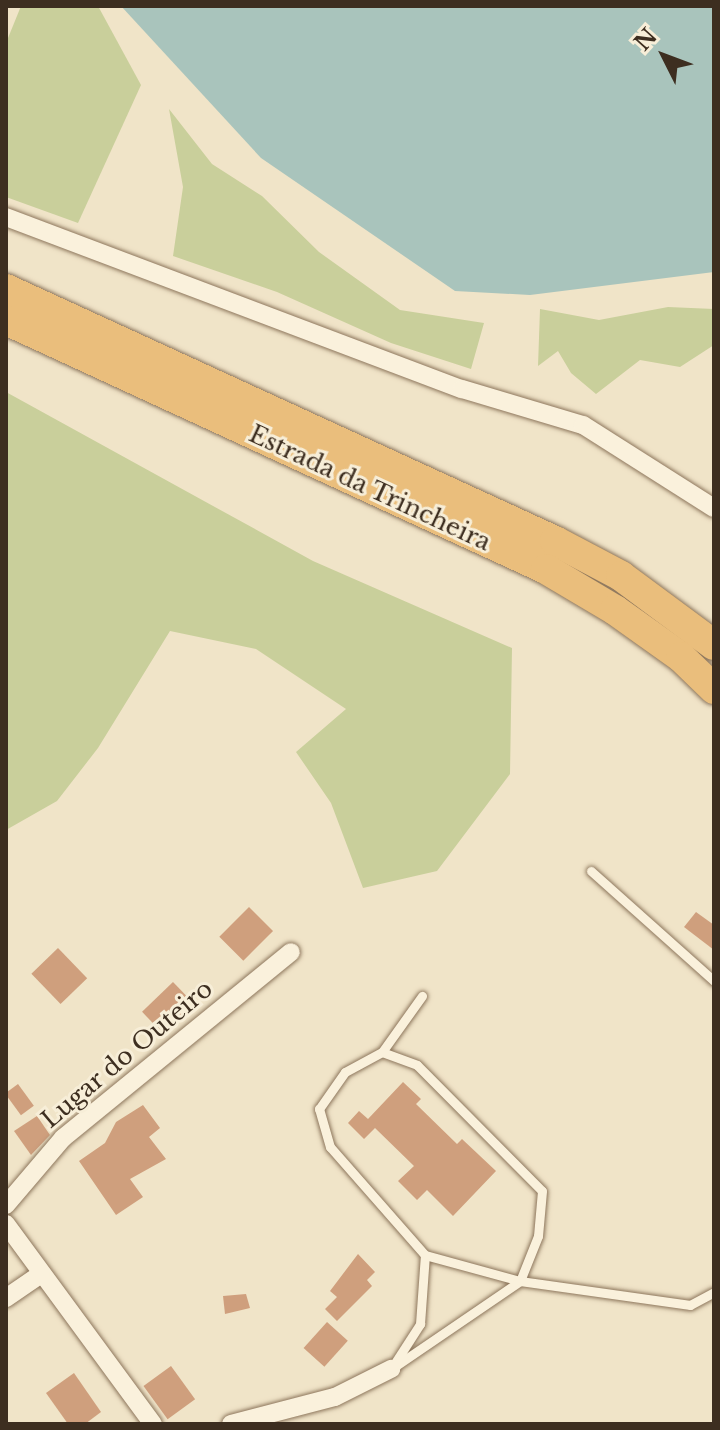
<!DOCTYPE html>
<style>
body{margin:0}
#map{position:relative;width:720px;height:1430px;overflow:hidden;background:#f0e4c8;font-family:"Libre Baskerville",serif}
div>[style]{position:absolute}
.green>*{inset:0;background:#c9cf9b}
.water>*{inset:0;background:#a9c4bc}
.building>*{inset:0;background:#cf9f7d;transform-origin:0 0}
.roads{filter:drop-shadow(0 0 2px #8d765c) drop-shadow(0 0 2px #8d765c)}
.service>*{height:9px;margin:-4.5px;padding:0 4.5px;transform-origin:4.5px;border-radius:4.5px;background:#faf1dc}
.minor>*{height:18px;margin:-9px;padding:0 9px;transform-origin:9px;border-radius:9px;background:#faf1dc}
.trunk>*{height:30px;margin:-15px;padding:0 15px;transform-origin:15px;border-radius:15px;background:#eabe7c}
span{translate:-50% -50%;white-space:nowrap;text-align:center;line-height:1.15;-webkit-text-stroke:6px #f7eed8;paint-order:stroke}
.street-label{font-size:24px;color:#3d2e20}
.frame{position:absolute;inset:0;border:8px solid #3d2e20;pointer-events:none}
.north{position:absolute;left:624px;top:16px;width:80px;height:80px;-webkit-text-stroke:6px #f7eed8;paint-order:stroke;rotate:312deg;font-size:22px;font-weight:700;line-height:32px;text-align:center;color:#3d2e20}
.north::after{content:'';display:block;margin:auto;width:28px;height:36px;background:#3d2e20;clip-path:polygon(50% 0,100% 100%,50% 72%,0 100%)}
</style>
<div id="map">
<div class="green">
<div style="clip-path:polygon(21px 6px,98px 6px,141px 85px,78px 223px,6px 197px,6px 43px)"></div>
<div style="clip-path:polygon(169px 109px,212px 164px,262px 196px,319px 252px,400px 310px,484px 323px,471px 369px,391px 343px,277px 292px,173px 256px,183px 187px)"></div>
<div style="clip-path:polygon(668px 307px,714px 309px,714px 345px,680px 367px,640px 360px,596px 394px,571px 373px,558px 351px,538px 366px,540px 309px,599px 320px)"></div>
<div style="clip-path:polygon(6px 392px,313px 561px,512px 648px,510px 774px,437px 871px,363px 888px,331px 803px,296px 752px,346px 709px,256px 649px,170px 631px,98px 748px,57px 801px,6px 830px)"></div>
</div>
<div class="water">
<div style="clip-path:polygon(121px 6px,714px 6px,714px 272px,530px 295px,455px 291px,261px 158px)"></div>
</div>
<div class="building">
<div style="left:249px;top:907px;width:34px;height:42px;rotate:45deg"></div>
<div style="clip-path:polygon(696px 912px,714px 925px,714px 950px,684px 927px)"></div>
<div style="left:58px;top:948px;width:42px;height:37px;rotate:46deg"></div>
<div style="left:173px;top:982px;width:32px;height:43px;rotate:46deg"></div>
<div style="clip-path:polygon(403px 1082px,421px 1099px,416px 1104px,457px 1144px,462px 1139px,496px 1171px,453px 1216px,427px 1190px,417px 1200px,398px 1181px,414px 1166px,375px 1128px,364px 1139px,348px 1123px,359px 1111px,368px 1119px)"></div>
<div style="left:18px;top:1084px;width:27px;height:16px;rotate:54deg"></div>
<div style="clip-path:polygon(143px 1105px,160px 1128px,149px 1137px,166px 1159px,130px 1179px,143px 1197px,116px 1215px,79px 1161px,105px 1143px,116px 1122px)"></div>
<div style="clip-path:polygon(37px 1116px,50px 1135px,31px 1155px,14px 1131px)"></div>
<div style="clip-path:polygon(358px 1254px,375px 1272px,367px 1280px,372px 1286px,337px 1321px,325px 1309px,337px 1297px,330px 1291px)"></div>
<div style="clip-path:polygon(246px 1294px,250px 1308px,225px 1314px,223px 1296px)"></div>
<div style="left:327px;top:1322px;width:28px;height:35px;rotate:42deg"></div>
<div style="left:171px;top:1366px;width:41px;height:34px;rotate:54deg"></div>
<div style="clip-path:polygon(74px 1373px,101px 1412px,85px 1424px,68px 1424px,46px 1393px)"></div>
</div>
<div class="roads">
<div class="service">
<div style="left:591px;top:871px;width:165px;rotate:41.8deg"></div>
<div style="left:382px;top:1052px;width:37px;rotate:20deg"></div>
<div style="left:417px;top:1065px;width:177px;rotate:45.2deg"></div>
<div style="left:542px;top:1191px;width:45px;rotate:95.1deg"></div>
<div style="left:538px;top:1236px;width:48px;rotate:111.8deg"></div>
<div style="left:520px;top:1281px;width:98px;rotate:-164.7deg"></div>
<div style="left:397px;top:1365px;width:149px;rotate:-34.3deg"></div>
<div style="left:520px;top:1281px;width:172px;rotate:8deg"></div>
<div style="left:690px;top:1305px;width:27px;rotate:-28deg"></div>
<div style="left:391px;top:1369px;width:54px;rotate:-57.2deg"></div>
<div style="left:420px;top:1324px;width:69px;rotate:-85.9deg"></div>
<div style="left:425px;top:1255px;width:144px;rotate:-131.3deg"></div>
<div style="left:330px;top:1147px;width:40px;rotate:-106deg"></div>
<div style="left:319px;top:1109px;width:45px;rotate:-54.9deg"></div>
<div style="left:345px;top:1072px;width:42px;rotate:-28.4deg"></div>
<div style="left:382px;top:1052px;width:69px;rotate:-54.5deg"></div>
</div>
<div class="minor">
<div style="left:6px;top:217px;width:487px;rotate:20.7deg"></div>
<div style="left:462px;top:389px;width:126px;rotate:16.6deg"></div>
<div style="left:583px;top:425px;width:155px;rotate:32.4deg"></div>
<div style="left:6px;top:1205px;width:88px;rotate:-49.6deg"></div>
<div style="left:63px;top:1138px;width:294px;rotate:-39.2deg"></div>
<div style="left:6px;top:1224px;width:248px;rotate:53.7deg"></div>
<div style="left:6px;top:1298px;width:42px;rotate:-34.4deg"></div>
<div style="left:231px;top:1424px;width:107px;rotate:-14.6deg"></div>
<div style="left:335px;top:1397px;width:63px;rotate:-26.6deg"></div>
</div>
<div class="trunk">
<div style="left:6px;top:289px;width:604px;rotate:24.66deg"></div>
<div style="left:555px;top:541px;width:75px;rotate:27.9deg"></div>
<div style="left:621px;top:576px;width:116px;rotate:36.6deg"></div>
<div style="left:6px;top:320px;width:595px;rotate:24.75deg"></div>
<div style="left:546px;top:569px;width:80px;rotate:30.7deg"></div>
<div style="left:615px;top:610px;width:81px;rotate:35.5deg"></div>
<div style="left:681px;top:657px;width:46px;rotate:44.1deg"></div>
</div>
</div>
<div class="street-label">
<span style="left:370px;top:488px;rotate:25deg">Estrada da Trincheira</span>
<span style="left:127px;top:1054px;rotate:-40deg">Lugar do Outeiro</span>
</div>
<div class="frame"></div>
<div class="north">N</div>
</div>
